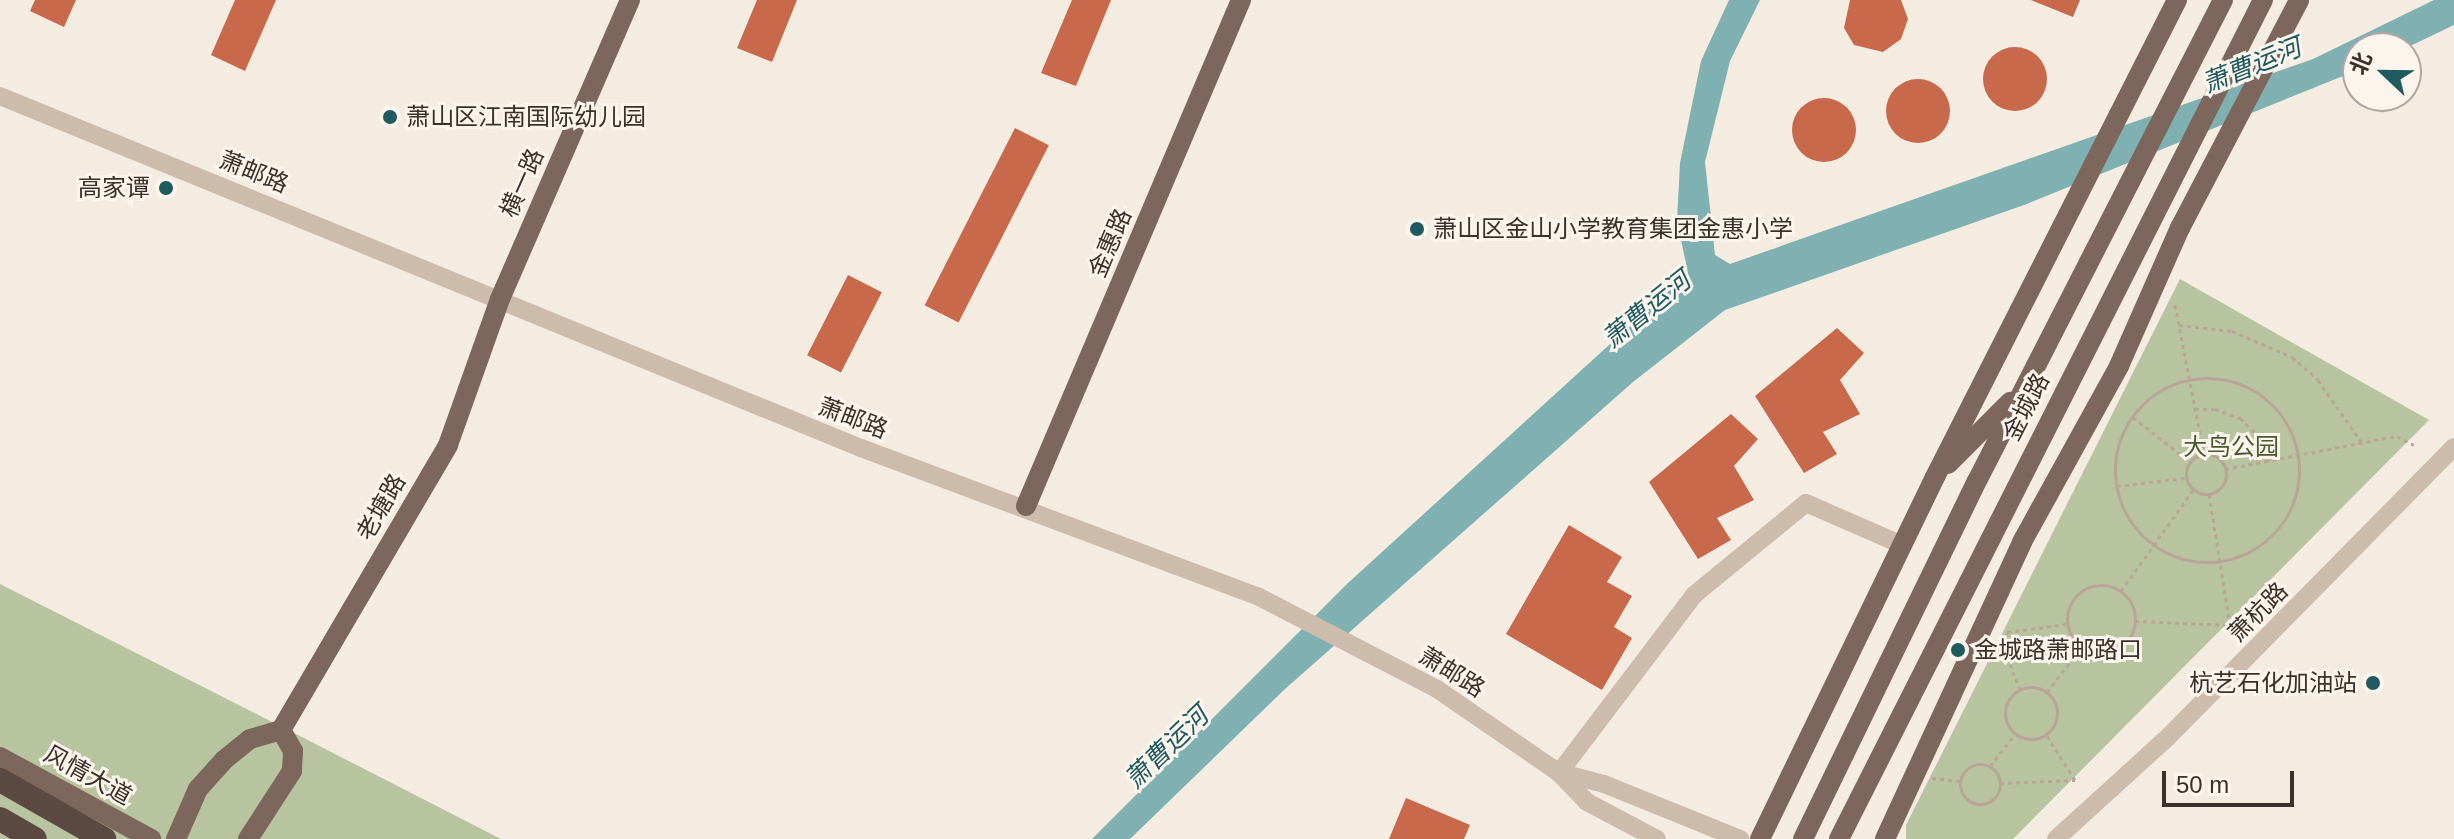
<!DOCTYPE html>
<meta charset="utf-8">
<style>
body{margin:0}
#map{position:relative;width:2454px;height:839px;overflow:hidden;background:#f4ebe1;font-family:Helvetica,"Noto Sans SC",sans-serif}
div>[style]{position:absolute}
.green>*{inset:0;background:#b8c4a0}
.water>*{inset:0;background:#7fb0b2}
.building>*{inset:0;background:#c8694b;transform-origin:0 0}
.round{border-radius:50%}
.path>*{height:3px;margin-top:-1.5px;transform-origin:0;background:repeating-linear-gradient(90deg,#b9a596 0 4px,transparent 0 8px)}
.path>.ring{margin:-1.5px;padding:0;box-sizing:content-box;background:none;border:3px solid #b9a596;border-radius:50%}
.minor>*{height:18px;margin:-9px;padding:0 9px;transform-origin:9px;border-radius:9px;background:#cdbbac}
.major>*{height:20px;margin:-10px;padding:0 10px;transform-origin:10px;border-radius:10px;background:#7d675c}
.highway>*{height:24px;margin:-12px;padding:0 12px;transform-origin:12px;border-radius:12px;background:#5c4a42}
.dots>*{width:22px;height:22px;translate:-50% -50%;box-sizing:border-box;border:4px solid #fbf5ee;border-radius:50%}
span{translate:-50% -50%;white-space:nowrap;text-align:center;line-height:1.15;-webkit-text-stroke:6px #fbf5ee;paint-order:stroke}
.poi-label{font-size:24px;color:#3b302b}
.left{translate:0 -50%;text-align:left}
.right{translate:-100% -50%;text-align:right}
.street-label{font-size:24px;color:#3b302b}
.park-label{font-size:24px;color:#4a5a2e}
.water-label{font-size:26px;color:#1f5a5e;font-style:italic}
.north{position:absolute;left:2342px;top:32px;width:80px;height:80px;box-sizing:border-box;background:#fbf5ee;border:2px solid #aea6a0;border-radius:50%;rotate:292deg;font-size:22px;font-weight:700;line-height:32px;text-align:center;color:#3b302b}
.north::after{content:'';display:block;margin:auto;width:28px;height:36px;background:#1f5a5e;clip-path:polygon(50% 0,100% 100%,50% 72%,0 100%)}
.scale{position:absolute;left:2162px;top:771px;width:132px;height:36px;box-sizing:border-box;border:4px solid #3b302b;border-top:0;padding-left:10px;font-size:24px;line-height:28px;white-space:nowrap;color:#3b302b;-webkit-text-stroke:6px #fbf5ee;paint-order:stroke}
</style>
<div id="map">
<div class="green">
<div style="clip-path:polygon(2180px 279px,2429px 420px,2013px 839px,1906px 839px,1906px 825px)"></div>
<div style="clip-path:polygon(0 584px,298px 735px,501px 839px,0 839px)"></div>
</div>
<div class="water">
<div style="clip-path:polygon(1729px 0,1760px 0,1730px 61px,1705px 162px,1715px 255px,1730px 264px,2313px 59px,2434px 0,2454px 0,2454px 25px,2406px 48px,2358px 48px,2358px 70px,2024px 205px,1725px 310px,1633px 382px,1285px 689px,1130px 839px,1092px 839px,1348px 583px,1688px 273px,1677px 221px,1680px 163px,1701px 61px)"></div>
</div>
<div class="building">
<div style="clip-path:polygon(35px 0,76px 0,64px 27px,30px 11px)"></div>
<div style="clip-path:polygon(235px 0,276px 0,245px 71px,211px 55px)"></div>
<div style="clip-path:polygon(757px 0,797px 0,772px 62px,737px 48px)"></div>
<div style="clip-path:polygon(1072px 0,1111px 0,1076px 86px,1041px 73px)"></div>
<div style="clip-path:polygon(1850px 0,1901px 0,1908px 19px,1901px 39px,1883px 52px,1854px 45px,1844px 28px)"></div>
<div style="clip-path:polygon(2031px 0,2080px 0,2073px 17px)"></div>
<div class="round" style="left:1983px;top:47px;width:64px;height:64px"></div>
<div class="round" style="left:1886px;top:79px;width:64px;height:64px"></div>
<div class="round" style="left:1792px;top:98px;width:64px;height:64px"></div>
<div style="left:1015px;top:128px;width:38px;height:199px;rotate:27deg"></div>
<div style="left:848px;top:275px;width:38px;height:90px;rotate:27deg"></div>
<div style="clip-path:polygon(1837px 328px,1864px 353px,1840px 380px,1860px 414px,1823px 432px,1837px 454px,1804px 473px,1755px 396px)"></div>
<div style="clip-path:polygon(1731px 414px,1758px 439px,1734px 466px,1754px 500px,1717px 518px,1731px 540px,1698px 559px,1649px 482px)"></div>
<div style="clip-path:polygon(1569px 525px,1622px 557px,1607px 582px,1632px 596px,1614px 627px,1632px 638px,1602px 690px,1506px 634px)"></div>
<div style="clip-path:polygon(1406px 798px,1470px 825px,1464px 839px,1389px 839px)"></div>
</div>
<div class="path">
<div style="left:2175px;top:305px;width:152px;rotate:79deg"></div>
<div style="left:2179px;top:325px;width:53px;rotate:6.5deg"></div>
<div style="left:2232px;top:331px;width:65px;rotate:23.4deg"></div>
<div style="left:2292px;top:357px;width:35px;rotate:41deg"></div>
<div style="left:2318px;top:380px;width:77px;rotate:55.1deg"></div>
<div class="ring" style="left:2115px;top:378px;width:181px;height:181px"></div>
<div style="left:2195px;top:409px;width:20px"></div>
<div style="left:2215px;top:409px;width:27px;rotate:20deg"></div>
<div style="left:2240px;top:418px;width:28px;rotate:44deg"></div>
<div style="left:2260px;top:437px;width:26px;rotate:69deg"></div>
<div style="left:2133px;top:417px;width:73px;rotate:38.3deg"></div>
<div class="ring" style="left:2186px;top:454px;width:37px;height:37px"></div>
<div style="left:2225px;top:469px;width:175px;rotate:-10.9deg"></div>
<div style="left:2397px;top:436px;width:19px;rotate:28deg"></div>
<div style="left:2117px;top:486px;width:68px;rotate:-6.7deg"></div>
<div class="ring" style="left:2067px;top:585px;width:65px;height:65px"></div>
<div style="left:2121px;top:591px;width:124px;rotate:-54.5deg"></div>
<div style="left:2135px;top:621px;width:95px;rotate:2.4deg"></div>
<div style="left:2230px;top:625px;width:133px;rotate:-99.1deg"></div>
<div class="ring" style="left:2005px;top:687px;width:49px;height:49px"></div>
<div style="left:2020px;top:690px;width:42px;rotate:-111deg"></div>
<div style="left:2005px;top:651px;width:19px;rotate:-84deg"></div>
<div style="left:2007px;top:632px;width:61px;rotate:-7.6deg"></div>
<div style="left:2047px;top:692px;width:57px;rotate:-52.1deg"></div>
<div style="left:2047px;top:736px;width:52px;rotate:57.5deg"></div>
<div class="ring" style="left:1960px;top:764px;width:37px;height:37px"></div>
<div style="left:1990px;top:766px;width:41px;rotate:-52deg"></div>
<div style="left:1932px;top:778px;width:28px;rotate:6deg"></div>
<div style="left:2000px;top:783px;width:75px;rotate:-2.3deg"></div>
</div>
<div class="minor">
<div style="left:0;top:96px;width:930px;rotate:22.24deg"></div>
<div style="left:861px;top:448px;width:425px;rotate:20.5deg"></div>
<div style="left:1259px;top:597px;width:200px;rotate:27.3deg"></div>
<div style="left:1437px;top:689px;width:148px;rotate:34.5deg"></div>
<div style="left:1559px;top:773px;width:40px;rotate:46deg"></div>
<div style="left:1587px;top:802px;width:79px;rotate:27.9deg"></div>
<div style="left:1559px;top:773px;width:223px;rotate:-52.8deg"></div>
<div style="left:1694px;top:595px;width:145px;rotate:-39.4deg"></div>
<div style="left:1806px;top:503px;width:105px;rotate:23.6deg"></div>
<div style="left:1562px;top:773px;width:43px;rotate:14.7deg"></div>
<div style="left:1604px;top:784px;width:147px;rotate:22deg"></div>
<div style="left:2056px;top:839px;width:153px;rotate:-42.3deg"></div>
<div style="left:2169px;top:736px;width:406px;rotate:-45.4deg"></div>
</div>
<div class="major">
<div style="left:1948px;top:464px;width:88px;rotate:-45deg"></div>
<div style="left:1026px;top:506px;width:550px;rotate:-66.98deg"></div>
<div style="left:281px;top:730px;width:330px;rotate:-59.6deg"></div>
<div style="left:448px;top:445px;width:155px;rotate:-70.4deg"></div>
<div style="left:500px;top:299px;width:326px;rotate:-66.5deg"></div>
<div style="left:0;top:757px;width:172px;rotate:28.5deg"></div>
<div style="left:176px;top:839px;width:55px;rotate:-66.3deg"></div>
<div style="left:198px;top:789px;width:39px;rotate:-48deg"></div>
<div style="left:224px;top:760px;width:33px;rotate:-39deg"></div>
<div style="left:250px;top:739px;width:32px;rotate:-16deg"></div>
<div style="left:281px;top:730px;width:24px;rotate:60deg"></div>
<div style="left:293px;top:751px;width:20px;rotate:93deg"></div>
<div style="left:292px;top:771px;width:81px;rotate:122.9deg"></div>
<div style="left:1760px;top:839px;width:402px;rotate:-64.2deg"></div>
<div style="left:1935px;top:477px;width:535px;rotate:-63.1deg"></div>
<div style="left:1803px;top:839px;width:398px;rotate:-64.1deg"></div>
<div style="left:1977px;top:481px;width:540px;rotate:-62.91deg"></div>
<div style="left:1839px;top:839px;width:940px;rotate:-63.19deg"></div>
<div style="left:1885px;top:839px;width:327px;rotate:-65.2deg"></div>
<div style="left:2022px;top:542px;width:201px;rotate:-61.1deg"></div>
<div style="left:2119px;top:366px;width:151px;rotate:-66.2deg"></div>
<div style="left:2180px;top:228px;width:257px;rotate:-62.4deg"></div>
</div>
<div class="highway">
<div style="left:0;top:780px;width:120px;rotate:29.6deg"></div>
<div style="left:0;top:819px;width:40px;rotate:29.7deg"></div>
</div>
<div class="dots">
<div style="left:390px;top:117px;background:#1f5a5e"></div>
<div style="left:166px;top:188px;background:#1f5a5e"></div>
<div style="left:1417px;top:229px;background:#1f5a5e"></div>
<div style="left:1958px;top:650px;background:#1f5a5e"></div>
<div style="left:2373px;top:683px;background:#1f5a5e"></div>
</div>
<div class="poi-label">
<span class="left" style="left:406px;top:117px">萧山区江南国际幼儿园</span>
<span class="right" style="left:150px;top:188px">高家谭</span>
<span class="left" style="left:1433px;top:229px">萧山区金山小学教育集团金惠小学</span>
<span class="left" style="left:1974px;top:650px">金城路萧邮路口</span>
<span class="right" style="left:2357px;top:683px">杭艺石化加油站</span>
</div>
<div class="street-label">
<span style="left:254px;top:172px;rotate:22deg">萧邮路</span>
<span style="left:522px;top:183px;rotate:-66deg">横一路</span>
<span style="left:1110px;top:243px;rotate:-67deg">金惠路</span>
<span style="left:2026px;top:407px;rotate:-63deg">金城路</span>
<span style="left:853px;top:418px;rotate:21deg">萧邮路</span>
<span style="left:381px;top:507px;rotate:-60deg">老塘路</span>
<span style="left:2258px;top:612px;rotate:-45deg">萧杭路</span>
<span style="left:1452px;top:672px;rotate:32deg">萧邮路</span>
<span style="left:88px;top:775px;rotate:29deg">风情大道</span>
</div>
<div class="park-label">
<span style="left:2231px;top:447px">大鸟公园</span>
</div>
<div class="water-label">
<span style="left:2252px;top:66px;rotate:-22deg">萧曹运河</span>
<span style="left:1647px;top:310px;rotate:-39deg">萧曹运河</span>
<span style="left:1167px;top:748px;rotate:-44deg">萧曹运河</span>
</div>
<div class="north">北</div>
<div class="scale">50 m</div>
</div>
